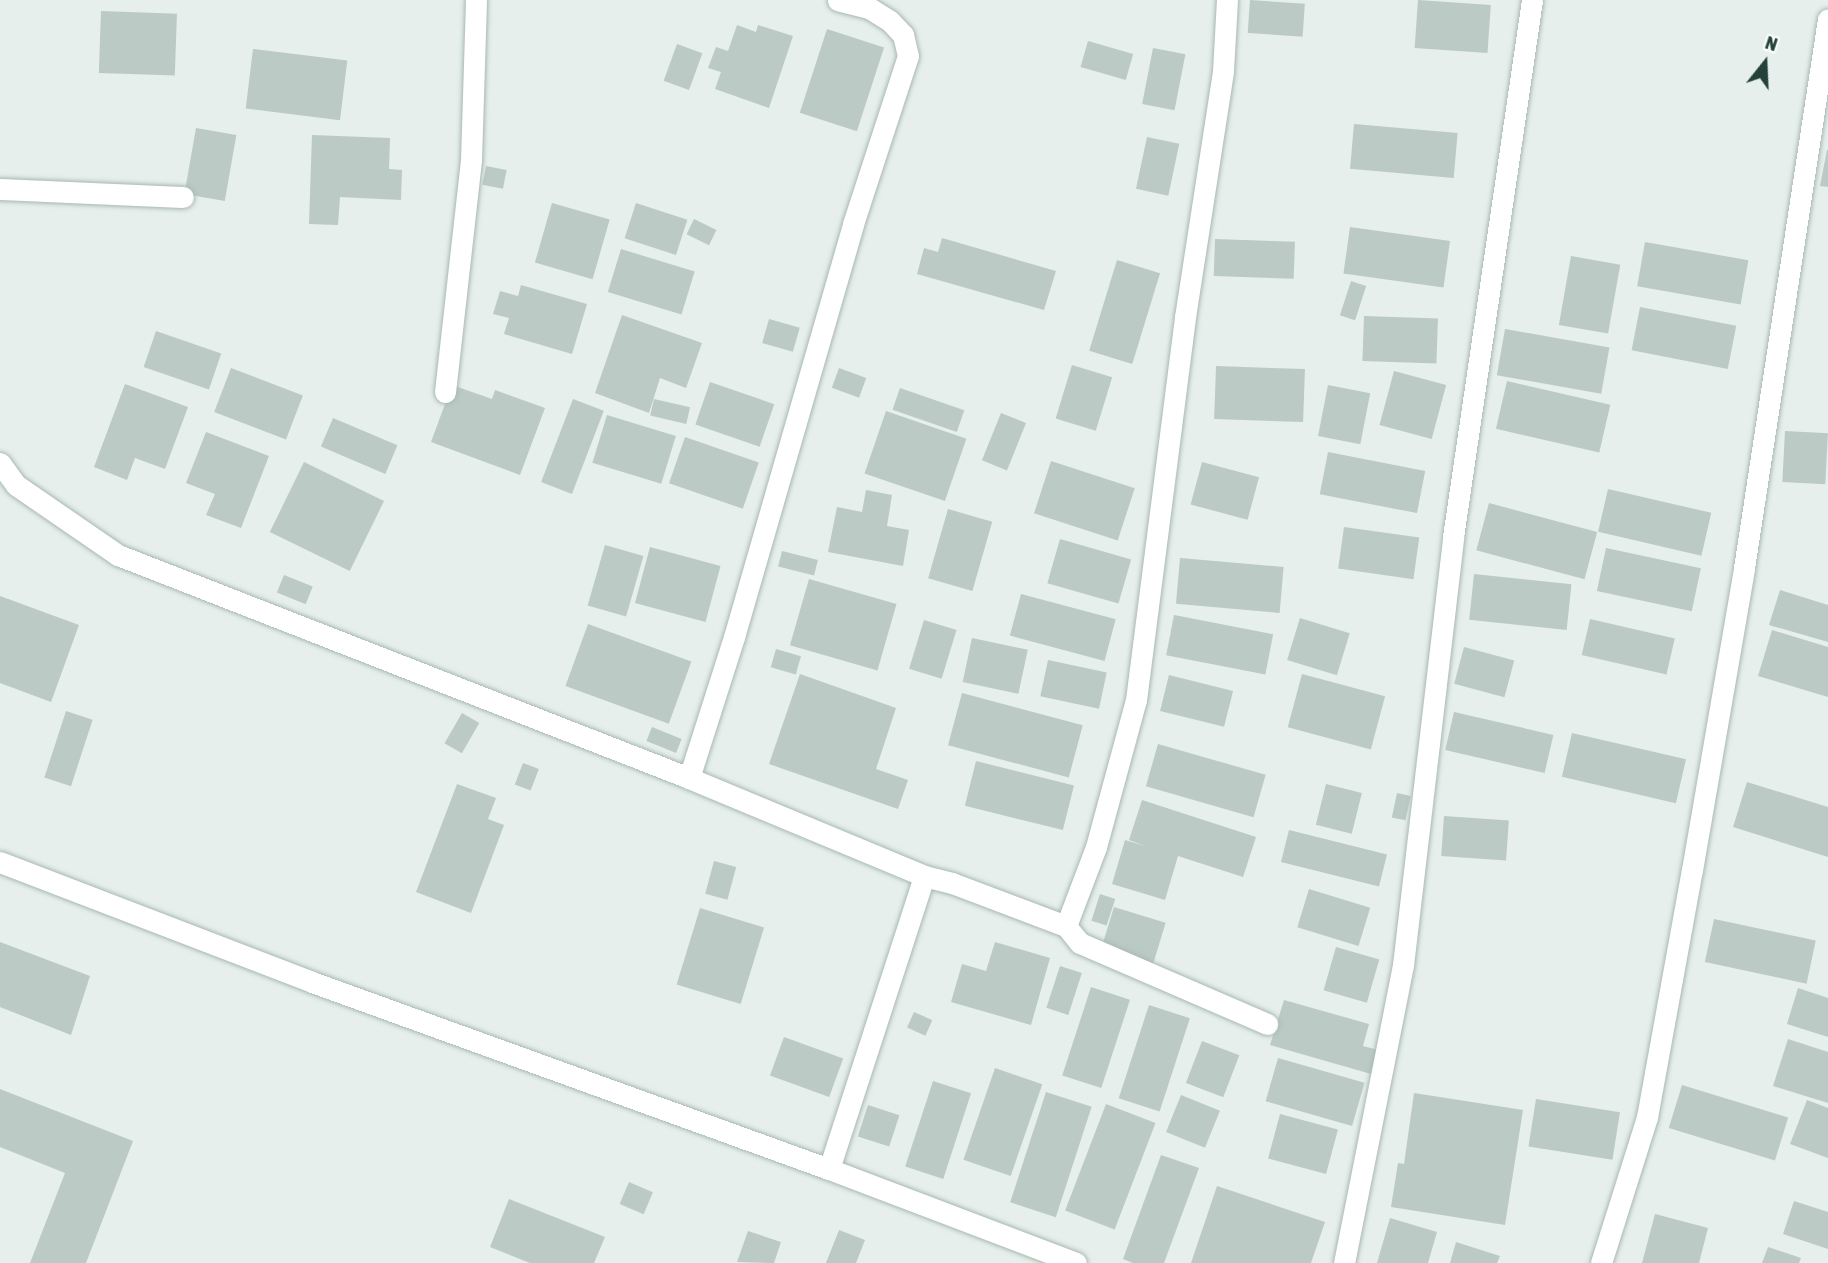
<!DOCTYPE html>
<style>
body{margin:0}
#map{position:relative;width:1828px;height:1263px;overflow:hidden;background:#e6efeb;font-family:"Asap Condensed",sans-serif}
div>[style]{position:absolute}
.building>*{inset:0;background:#bbcac4;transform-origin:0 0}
.roads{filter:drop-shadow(0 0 2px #a8b8b2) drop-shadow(0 0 2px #a8b8b2)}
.minor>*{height:21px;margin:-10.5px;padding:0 10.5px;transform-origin:10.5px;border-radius:10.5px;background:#fff}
span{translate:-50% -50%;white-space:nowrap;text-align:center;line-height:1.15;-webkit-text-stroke:5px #f7fbf9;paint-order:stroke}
.north{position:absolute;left:1730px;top:28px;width:70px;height:70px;-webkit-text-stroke:5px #f7fbf9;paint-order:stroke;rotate:18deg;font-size:19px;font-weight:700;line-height:28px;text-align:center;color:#24423a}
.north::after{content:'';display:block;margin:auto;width:24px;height:32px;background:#24423a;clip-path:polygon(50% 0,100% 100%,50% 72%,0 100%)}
</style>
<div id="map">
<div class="building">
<div style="left:1250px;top:0;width:55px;height:33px;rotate:4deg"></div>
<div style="left:1418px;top:0;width:73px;height:48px;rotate:4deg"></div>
<div style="left:101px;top:11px;width:76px;height:62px;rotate:2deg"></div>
<div style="clip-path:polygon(737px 25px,756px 32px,758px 25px,793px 36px,769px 108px,715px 89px,721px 72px,708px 68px,716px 47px,728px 51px)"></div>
<div style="left:827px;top:29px;width:60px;height:88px;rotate:18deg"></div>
<div style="left:1088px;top:41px;width:47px;height:27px;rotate:16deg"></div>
<div style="left:677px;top:44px;width:27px;height:39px;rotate:20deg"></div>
<div style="left:1153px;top:48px;width:33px;height:57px;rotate:11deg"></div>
<div style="left:253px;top:49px;width:95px;height:60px;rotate:7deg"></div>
<div style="left:1354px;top:124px;width:104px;height:45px;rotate:5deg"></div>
<div style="left:196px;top:128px;width:41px;height:67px;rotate:10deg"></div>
<div style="clip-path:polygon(312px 135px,390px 138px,389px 169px,402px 170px,401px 200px,340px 197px,338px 225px,309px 224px)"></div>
<div style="left:1147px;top:137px;width:33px;height:53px;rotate:12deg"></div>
<div style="clip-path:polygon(1827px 150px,1828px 150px,1828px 187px,1820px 186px)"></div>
<div style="left:486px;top:166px;width:21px;height:19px;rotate:11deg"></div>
<div style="left:552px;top:203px;width:60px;height:62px;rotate:16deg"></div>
<div style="left:636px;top:203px;width:54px;height:37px;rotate:18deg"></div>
<div style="left:694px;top:219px;width:25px;height:17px;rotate:26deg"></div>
<div style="left:1350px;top:227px;width:101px;height:47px;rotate:8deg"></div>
<div style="clip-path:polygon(942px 238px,1056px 271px,1044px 310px,917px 274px,924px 248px,938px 252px)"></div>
<div style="left:1215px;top:239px;width:80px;height:37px;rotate:2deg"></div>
<div style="left:1645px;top:242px;width:105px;height:45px;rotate:10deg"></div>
<div style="left:621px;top:249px;width:77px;height:45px;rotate:17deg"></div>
<div style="left:1571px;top:256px;width:50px;height:70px;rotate:10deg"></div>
<div style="left:1117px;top:260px;width:45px;height:95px;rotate:17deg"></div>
<div style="left:1351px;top:281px;width:16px;height:36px;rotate:18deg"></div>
<div style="clip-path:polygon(521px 285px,587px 304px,572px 354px,504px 334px,509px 318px,493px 314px,500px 291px,518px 296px)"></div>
<div style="left:1640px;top:307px;width:98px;height:44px;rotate:11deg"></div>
<div style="clip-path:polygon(622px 315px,702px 343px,686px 388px,660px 378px,649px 413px,595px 393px)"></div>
<div style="left:1364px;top:316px;width:74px;height:45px;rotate:2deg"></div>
<div style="left:769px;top:319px;width:32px;height:25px;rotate:16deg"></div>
<div style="left:1505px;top:329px;width:106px;height:47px;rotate:10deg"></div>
<div style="left:156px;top:331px;width:69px;height:38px;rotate:19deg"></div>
<div style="left:1072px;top:365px;width:42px;height:56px;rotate:17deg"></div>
<div style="left:1216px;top:366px;width:89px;height:53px;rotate:2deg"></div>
<div style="left:231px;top:368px;width:77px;height:47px;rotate:21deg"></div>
<div style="left:839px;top:368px;width:29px;height:21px;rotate:20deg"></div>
<div style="left:1394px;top:371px;width:54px;height:56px;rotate:15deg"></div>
<div style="left:1507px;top:381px;width:106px;height:49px;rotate:13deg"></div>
<div style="left:710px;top:382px;width:68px;height:45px;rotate:19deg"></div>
<div style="clip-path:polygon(125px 384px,188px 407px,165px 469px,135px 458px,127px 480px,94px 467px)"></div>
<div style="clip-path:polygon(452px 385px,492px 399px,495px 390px,545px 408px,520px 475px,431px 442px)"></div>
<div style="left:1328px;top:385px;width:43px;height:52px;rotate:11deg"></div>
<div style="left:900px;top:388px;width:68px;height:23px;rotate:19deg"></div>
<div style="left:573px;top:399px;width:33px;height:89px;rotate:21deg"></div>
<div style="left:654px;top:399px;width:37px;height:17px;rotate:13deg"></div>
<div style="left:886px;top:411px;width:85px;height:66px;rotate:19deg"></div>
<div style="left:1001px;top:413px;width:27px;height:51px;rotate:22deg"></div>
<div style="left:607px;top:415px;width:72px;height:50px;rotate:17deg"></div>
<div style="left:333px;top:418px;width:70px;height:31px;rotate:23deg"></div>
<div style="left:1785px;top:431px;width:43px;height:51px;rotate:3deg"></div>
<div style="clip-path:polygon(206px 432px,269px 456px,241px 528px,206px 515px,215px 494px,186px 483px)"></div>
<div style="left:685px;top:437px;width:78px;height:49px;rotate:19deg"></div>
<div style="left:1328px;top:452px;width:99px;height:43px;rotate:11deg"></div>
<div style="left:1051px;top:461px;width:88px;height:55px;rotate:18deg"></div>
<div style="left:304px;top:462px;width:89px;height:78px;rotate:26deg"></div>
<div style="left:1202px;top:462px;width:59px;height:44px;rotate:15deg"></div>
<div style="left:1608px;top:489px;width:106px;height:44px;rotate:13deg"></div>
<div style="clip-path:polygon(866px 490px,892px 495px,887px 526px,909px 530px,903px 566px,828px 552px,837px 507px,862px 512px)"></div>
<div style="left:1489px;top:503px;width:112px;height:49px;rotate:15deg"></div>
<div style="left:948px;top:509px;width:46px;height:72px;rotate:16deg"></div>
<div style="left:1344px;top:527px;width:76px;height:42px;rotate:8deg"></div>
<div style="left:1060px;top:539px;width:74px;height:46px;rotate:16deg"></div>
<div style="left:605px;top:545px;width:40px;height:63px;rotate:16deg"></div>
<div style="left:650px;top:547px;width:73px;height:58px;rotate:15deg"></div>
<div style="left:1606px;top:548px;width:97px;height:44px;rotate:12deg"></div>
<div style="left:782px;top:551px;width:37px;height:16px;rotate:14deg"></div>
<div style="left:1180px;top:558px;width:104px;height:46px;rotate:5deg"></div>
<div style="left:1474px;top:574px;width:98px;height:46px;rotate:6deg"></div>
<div style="left:284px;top:575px;width:31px;height:19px;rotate:22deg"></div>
<div style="left:809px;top:579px;width:91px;height:69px;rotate:16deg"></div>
<div style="clip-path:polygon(1780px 590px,1828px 605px,1828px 642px,1769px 625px)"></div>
<div style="left:1021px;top:594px;width:98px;height:43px;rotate:15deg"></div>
<div style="clip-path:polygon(0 596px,79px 625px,51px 702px,0 683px)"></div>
<div style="left:1174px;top:615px;width:101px;height:41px;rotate:11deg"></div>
<div style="left:1300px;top:618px;width:52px;height:44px;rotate:17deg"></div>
<div style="left:1590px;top:619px;width:87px;height:37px;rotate:13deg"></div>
<div style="left:924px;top:620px;width:34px;height:51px;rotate:17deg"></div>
<div style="left:588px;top:624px;width:110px;height:66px;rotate:20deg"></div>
<div style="clip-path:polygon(1772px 630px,1828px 647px,1828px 697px,1758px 676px)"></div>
<div style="left:972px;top:638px;width:57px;height:45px;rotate:12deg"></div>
<div style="left:1464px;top:647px;width:52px;height:38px;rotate:15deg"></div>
<div style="left:776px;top:649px;width:26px;height:19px;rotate:16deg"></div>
<div style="left:1048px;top:660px;width:60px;height:37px;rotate:12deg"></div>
<div style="clip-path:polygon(800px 674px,896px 708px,876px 769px,908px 780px,898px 809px,769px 764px)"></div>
<div style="left:1302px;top:674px;width:86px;height:55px;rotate:15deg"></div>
<div style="left:1169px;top:675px;width:66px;height:37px;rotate:14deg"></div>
<div style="left:962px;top:693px;width:125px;height:54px;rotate:15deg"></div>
<div style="left:66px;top:711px;width:28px;height:70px;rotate:18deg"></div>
<div style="left:1454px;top:712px;width:102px;height:39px;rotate:13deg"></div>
<div style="left:462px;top:713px;width:20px;height:35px;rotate:30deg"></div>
<div style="left:652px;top:727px;width:32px;height:15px;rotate:22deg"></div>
<div style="left:1572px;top:733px;width:117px;height:45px;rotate:13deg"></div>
<div style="left:1158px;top:744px;width:112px;height:44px;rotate:16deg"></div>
<div style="left:976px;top:761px;width:101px;height:46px;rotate:14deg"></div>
<div style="left:523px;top:763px;width:17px;height:23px;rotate:21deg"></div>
<div style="clip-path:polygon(1747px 782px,1828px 807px,1828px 857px,1733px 827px)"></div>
<div style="clip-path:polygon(457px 784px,496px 798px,488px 819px,504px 825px,471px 913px,416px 892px)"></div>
<div style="left:1326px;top:784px;width:37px;height:42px;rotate:14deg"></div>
<div style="left:1397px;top:793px;width:14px;height:25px;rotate:12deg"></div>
<div style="clip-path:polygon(1142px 800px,1256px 837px,1243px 877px,1178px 856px,1165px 900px,1112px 884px,1125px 840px,1145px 846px,1129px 840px)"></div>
<div style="left:1444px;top:816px;width:65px;height:40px;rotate:4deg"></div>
<div style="left:1289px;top:830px;width:101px;height:33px;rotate:14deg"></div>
<div style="left:714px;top:861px;width:23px;height:34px;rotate:15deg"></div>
<div style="left:1309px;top:889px;width:64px;height:40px;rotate:17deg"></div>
<div style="left:1100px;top:894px;width:16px;height:28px;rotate:18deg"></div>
<div style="left:1114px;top:907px;width:54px;height:43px;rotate:17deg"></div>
<div style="left:700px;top:908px;width:67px;height:80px;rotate:17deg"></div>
<div style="left:1714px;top:919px;width:104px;height:44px;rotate:12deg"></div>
<div style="clip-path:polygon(0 942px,90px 976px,71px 1035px,0 1007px)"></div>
<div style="clip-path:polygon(995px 942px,1050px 958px,1031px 1025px,951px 1002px,962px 964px,986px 971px)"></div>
<div style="left:1336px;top:947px;width:45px;height:45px;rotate:16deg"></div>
<div style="left:1060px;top:966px;width:23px;height:44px;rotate:18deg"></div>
<div style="left:1091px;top:987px;width:41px;height:93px;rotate:18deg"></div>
<div style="clip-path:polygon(1798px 988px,1828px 998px,1828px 1037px,1787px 1024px)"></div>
<div style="clip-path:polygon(1284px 1000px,1369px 1024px,1363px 1046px,1378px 1050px,1371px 1074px,1270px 1045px)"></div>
<div style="left:1149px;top:1005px;width:43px;height:98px;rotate:18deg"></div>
<div style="left:914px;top:1012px;width:20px;height:17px;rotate:24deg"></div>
<div style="left:784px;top:1037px;width:63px;height:41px;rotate:20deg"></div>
<div style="clip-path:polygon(1788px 1039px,1828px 1052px,1828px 1103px,1773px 1086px)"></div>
<div style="left:1202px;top:1041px;width:40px;height:45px;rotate:21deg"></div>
<div style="left:1278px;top:1058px;width:90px;height:45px;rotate:16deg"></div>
<div style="left:995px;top:1068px;width:50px;height:97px;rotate:19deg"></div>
<div style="left:933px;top:1081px;width:40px;height:90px;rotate:18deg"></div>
<div style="left:1682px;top:1085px;width:111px;height:45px;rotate:17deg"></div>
<div style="clip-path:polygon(0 1089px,133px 1141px,86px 1263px,30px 1263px,65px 1173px,0 1147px)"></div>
<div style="left:1046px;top:1092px;width:48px;height:116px;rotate:18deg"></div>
<div style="clip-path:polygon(1414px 1093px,1523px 1110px,1505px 1225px,1391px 1207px,1398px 1163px,1404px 1164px)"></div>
<div style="left:1181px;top:1095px;width:42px;height:40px;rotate:22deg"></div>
<div style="left:1536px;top:1099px;width:85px;height:48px;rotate:9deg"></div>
<div style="clip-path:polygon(1807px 1100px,1828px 1108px,1828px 1158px,1790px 1144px)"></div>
<div style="left:1106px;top:1104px;width:53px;height:114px;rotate:21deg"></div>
<div style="left:868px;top:1105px;width:33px;height:33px;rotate:18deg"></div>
<div style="left:1280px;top:1114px;width:60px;height:46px;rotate:15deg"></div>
<div style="clip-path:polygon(1161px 1155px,1199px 1168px,1164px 1263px,1133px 1263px,1123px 1259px)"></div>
<div style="left:629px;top:1182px;width:26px;height:24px;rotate:23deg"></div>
<div style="clip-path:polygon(1217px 1186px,1325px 1222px,1311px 1263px,1191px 1263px)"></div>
<div style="clip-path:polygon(509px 1199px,605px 1237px,594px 1263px,530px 1263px,490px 1247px)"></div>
<div style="clip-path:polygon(1794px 1201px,1828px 1212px,1828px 1249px,1783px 1234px)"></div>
<div style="clip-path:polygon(1655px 1214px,1708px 1228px,1699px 1263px,1642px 1263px)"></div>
<div style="clip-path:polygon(1390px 1218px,1437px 1232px,1428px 1263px,1377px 1263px)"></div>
<div style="clip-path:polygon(839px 1230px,865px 1240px,856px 1263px,826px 1263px)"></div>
<div style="clip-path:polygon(748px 1231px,781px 1242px,774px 1263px,737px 1262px)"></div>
<div style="clip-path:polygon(1456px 1242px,1500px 1256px,1497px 1263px,1450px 1263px)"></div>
<div style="clip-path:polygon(1768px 1247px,1801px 1258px,1799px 1263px,1762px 1263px)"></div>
</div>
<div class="roads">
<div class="minor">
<div style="left:0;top:189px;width:183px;rotate:2.5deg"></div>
<div style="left:445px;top:392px;width:233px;rotate:-83.6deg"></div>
<div style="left:471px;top:160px;width:160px;rotate:-88.2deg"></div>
<div style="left:0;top:463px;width:27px;rotate:54deg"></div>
<div style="left:16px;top:485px;width:124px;rotate:34.5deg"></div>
<div style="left:118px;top:555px;width:613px;rotate:21.33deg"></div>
<div style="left:689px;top:778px;width:255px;rotate:22.6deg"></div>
<div style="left:689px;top:778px;width:148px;rotate:-72.3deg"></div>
<div style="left:734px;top:637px;width:430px;rotate:-73.9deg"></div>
<div style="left:853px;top:224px;width:177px;rotate:-71.9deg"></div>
<div style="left:908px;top:56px;width:22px;rotate:-103deg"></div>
<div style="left:903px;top:35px;width:19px;rotate:-133deg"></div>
<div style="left:890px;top:21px;width:25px;rotate:-148deg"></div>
<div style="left:869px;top:8px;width:32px;rotate:-166deg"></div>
<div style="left:0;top:862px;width:334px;rotate:21deg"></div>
<div style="left:312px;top:982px;width:550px;rotate:19.89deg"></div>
<div style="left:829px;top:1169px;width:264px;rotate:20.8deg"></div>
<div style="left:1066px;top:926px;width:85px;rotate:-69.2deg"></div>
<div style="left:1096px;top:847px;width:152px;rotate:-74.8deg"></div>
<div style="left:1136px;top:700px;width:386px;rotate:-82.7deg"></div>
<div style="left:1185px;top:317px;width:249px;rotate:-81.2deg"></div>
<div style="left:1223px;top:71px;width:71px;rotate:-86.8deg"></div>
<div style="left:829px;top:1169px;width:308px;rotate:-72deg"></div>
<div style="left:924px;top:876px;width:29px;rotate:14deg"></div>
<div style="left:952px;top:883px;width:122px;rotate:20.7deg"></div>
<div style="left:1066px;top:926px;width:22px;rotate:51deg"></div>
<div style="left:1080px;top:943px;width:204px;rotate:23.4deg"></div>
<div style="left:1344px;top:1263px;width:304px;rotate:-78.8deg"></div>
<div style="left:1403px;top:965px;width:431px;rotate:-83.3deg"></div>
<div style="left:1453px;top:537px;width:543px;rotate:-81.63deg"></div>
<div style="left:1601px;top:1263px;width:153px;rotate:-72.5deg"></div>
<div style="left:1647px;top:1117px;width:251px;rotate:-79.7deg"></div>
<div style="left:1692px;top:870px;width:306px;rotate:-80.2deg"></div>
<div style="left:1744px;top:568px;width:555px;rotate:-81.3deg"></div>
</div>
</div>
<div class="north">N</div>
</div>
